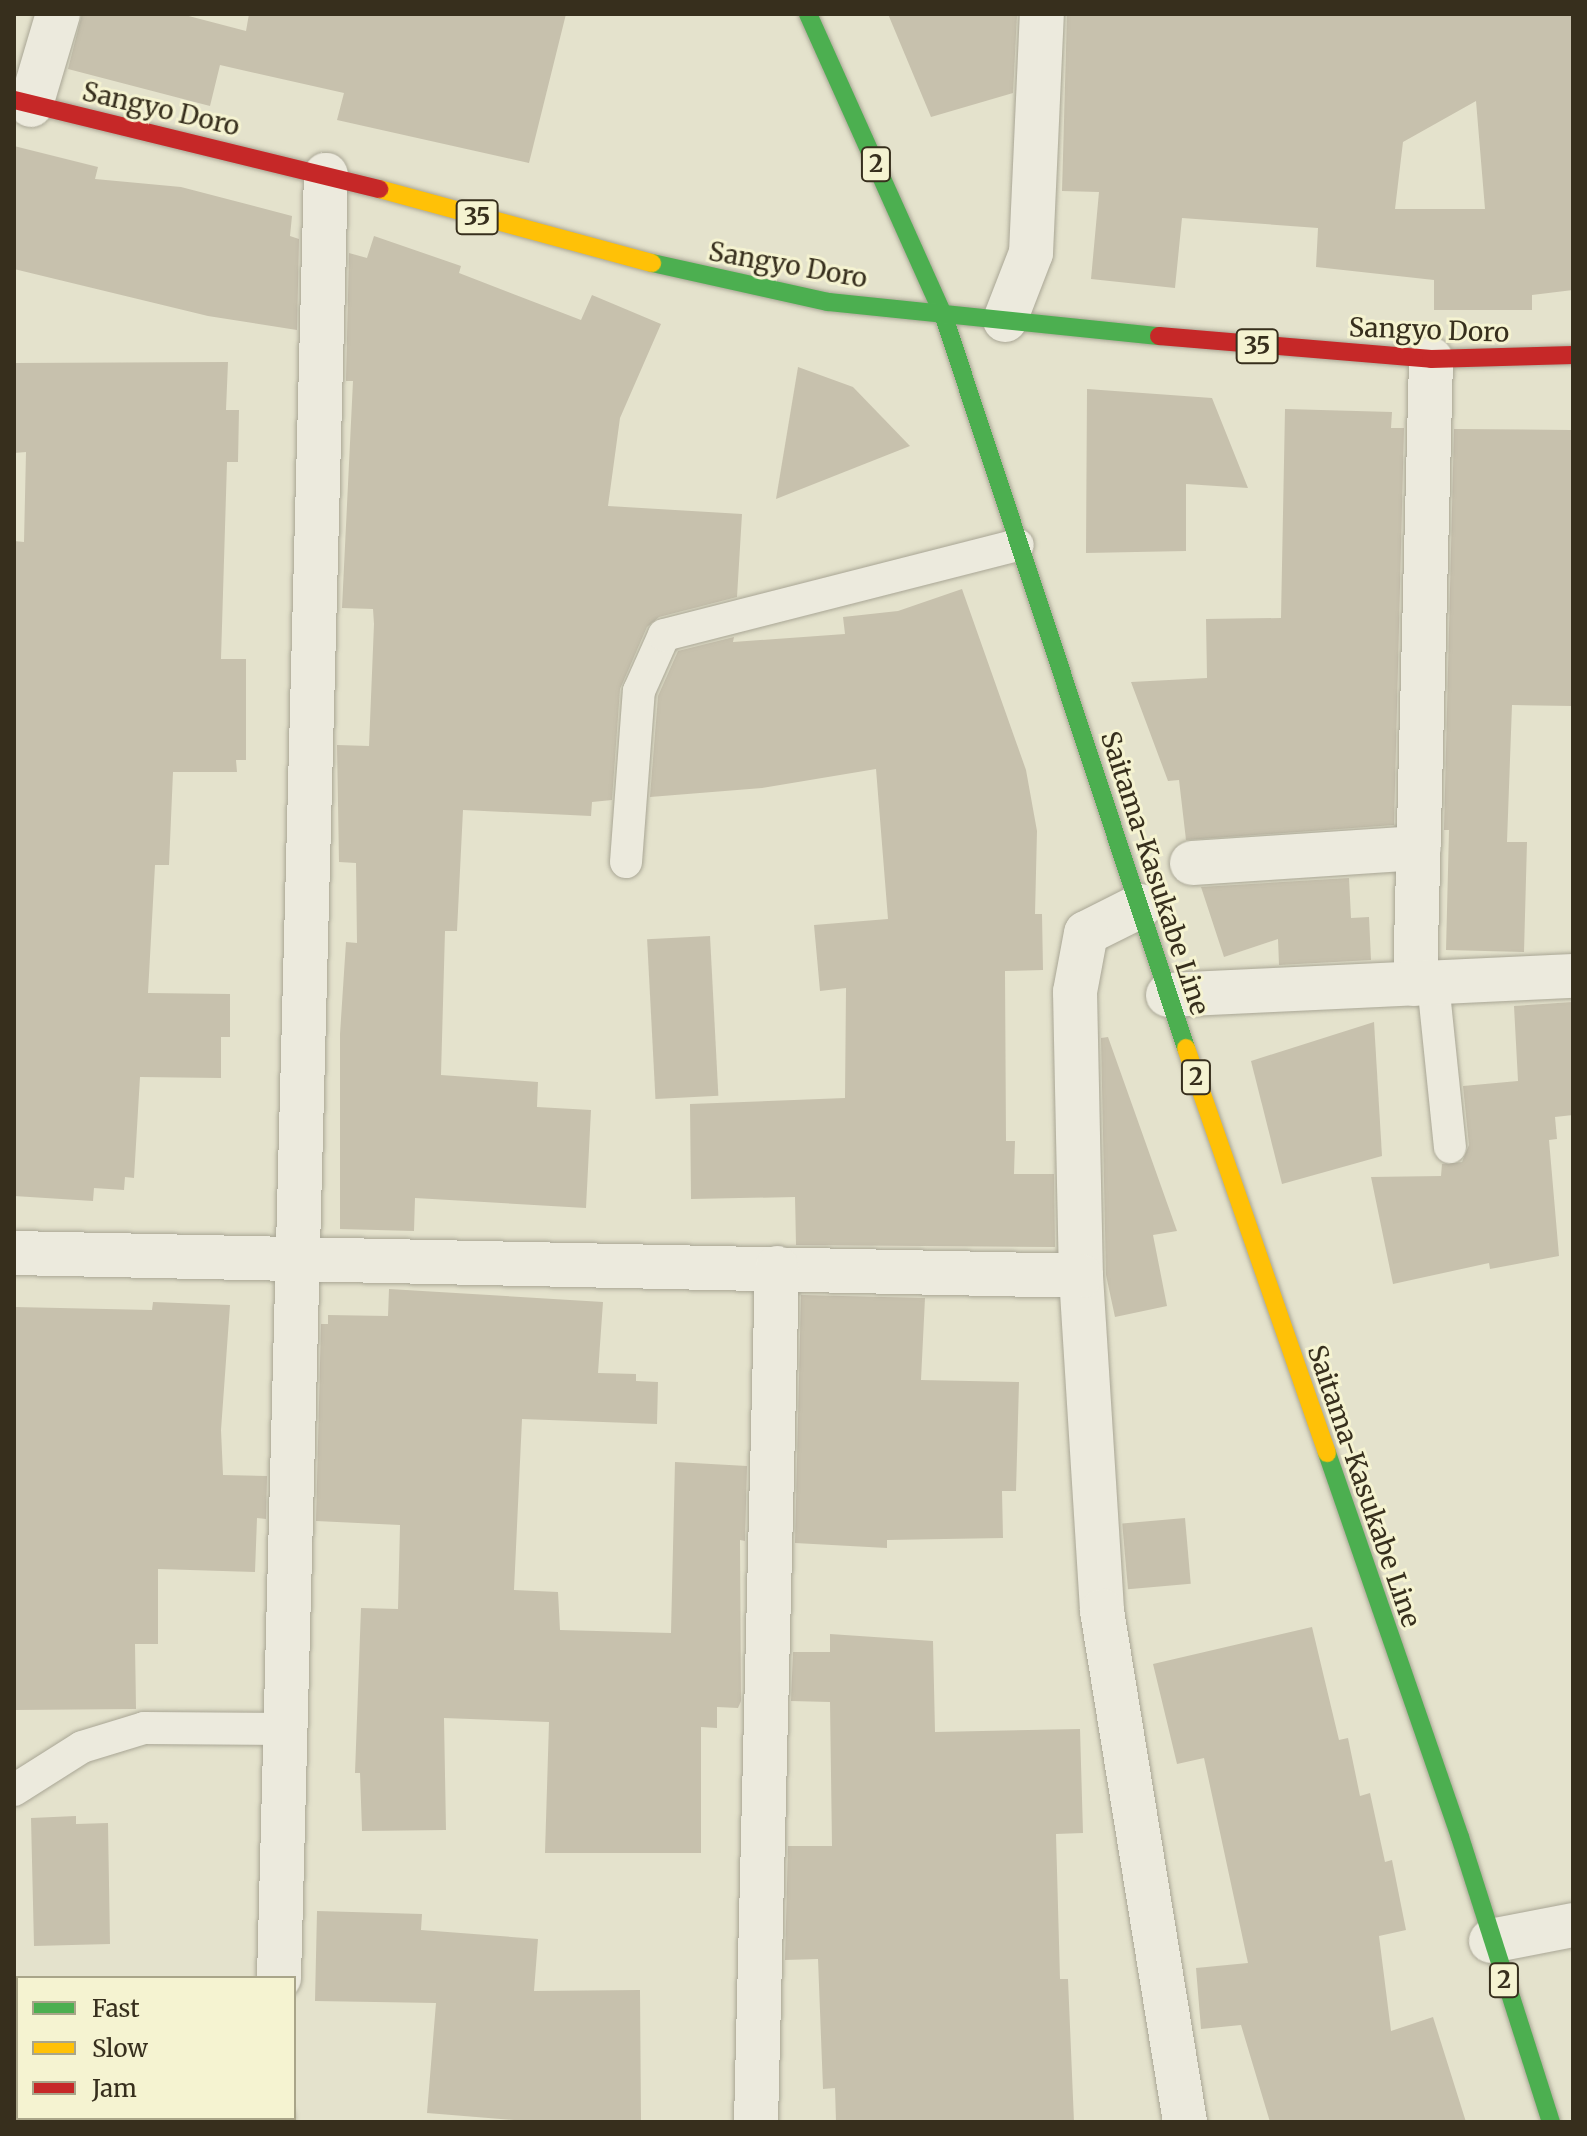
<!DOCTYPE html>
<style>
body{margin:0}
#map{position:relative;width:1587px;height:2136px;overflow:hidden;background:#e4e2cc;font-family:Merriweather,serif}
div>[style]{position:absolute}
.building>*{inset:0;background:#c7c1ad;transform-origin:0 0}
.roads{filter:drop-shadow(0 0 2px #a9a695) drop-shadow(0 0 2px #a9a695)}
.lane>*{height:32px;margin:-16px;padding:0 16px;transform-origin:16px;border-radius:16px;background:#eceadd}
.street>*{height:44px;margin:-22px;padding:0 22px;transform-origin:22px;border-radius:22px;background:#eceadd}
.fast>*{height:18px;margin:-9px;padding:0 9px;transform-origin:9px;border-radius:9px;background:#4caf50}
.slow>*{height:18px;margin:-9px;padding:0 9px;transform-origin:9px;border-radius:9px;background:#ffc107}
.jam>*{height:18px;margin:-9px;padding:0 9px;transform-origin:9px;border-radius:9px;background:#c62828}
span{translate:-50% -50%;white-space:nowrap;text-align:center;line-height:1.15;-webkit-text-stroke:6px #f5f3d1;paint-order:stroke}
.shield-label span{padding:2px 6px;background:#f5f3d1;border:2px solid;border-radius:6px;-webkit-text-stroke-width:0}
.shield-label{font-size:24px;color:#372f1d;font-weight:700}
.street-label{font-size:26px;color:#372f1d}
.frame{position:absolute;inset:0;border:16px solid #372f1d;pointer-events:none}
.legend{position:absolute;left:16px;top:1976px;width:280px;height:144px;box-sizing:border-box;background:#f5f3d1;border:2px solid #a9a589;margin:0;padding:10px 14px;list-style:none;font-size:24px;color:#372f1d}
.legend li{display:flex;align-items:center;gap:16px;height:40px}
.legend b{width:40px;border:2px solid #a9a589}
</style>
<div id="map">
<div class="building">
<div style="clip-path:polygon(82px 14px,181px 14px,246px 31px,249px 14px,566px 14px,529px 163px,337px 120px,344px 93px,220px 65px,210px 106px,68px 69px)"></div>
<div style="clip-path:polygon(888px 14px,1017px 14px,1013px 93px,931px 117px)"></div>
<div style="clip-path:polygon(evenodd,1067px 14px,1573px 14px,1573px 290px,1532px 295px,1532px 310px,1434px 310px,1434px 280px,1316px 267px,1318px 228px,1182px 218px,1175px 288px,1091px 279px,1099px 192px,1062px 191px,1067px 14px,1476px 101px,1485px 209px,1395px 209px,1403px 142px,1476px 101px)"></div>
<div style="clip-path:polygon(14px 146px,98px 167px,95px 179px,181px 187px,292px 216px,290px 236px,299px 239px,297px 330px,208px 316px,14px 269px)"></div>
<div style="clip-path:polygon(374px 236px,461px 266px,459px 273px,581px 320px,592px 295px,661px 324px,620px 418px,608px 506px,742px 514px,737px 597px,659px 617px,647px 627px,620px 689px,612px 800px,592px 802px,591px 816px,463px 810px,457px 931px,445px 931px,441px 1075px,538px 1082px,537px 1107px,591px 1110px,586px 1208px,415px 1198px,414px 1231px,340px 1229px,340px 1034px,346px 942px,357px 943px,356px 863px,339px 862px,337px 745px,369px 746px,374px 624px,373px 609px,342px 608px,353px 381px,346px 381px,349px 253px,367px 258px)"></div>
<div style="clip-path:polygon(228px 362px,226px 410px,239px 410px,238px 462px,227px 462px,221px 659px,246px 659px,246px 760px,236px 760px,237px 772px,173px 772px,169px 865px,155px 865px,148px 993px,230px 994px,230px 1037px,221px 1037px,221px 1078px,140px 1077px,134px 1178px,125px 1177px,124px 1190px,94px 1188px,93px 1201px,14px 1196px,14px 541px,24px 542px,26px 452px,14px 453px,14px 363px)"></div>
<div style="clip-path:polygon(798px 367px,853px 387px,910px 446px,776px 499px)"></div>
<div style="clip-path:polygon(1087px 389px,1212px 398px,1248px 488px,1186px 484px,1186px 551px,1086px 553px)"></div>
<div style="clip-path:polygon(1285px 409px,1392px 412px,1391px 428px,1404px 428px,1394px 825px,1186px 840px,1179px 780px,1168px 781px,1131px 682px,1207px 678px,1206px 619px,1281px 618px)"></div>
<div style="clip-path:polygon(1454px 429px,1571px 430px,1573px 706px,1512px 705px,1507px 842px,1527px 842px,1524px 952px,1446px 950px,1449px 830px,1444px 830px)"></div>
<div style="clip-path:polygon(962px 589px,1026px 770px,1037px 831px,1035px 914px,1042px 914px,1043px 970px,1005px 971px,1006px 1141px,1015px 1141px,1014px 1174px,1054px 1174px,1055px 1247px,796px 1245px,795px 1197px,691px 1199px,690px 1104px,845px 1098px,846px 988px,820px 991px,814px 925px,888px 919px,876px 769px,762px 788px,650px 797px,658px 696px,678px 651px,734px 637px,733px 642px,845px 634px,843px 617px,898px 611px)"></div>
<div style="clip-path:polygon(1349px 878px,1351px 918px,1369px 917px,1371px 960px,1279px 965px,1278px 939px,1224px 957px,1201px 887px)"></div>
<div style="left:710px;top:936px;width:160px;height:63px;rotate:87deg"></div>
<div style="clip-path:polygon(1573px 1002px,1573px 1115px,1555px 1117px,1557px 1139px,1549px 1140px,1559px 1256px,1490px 1269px,1489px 1263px,1393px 1284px,1371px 1177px,1441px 1176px,1442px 1164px,1462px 1162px,1469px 1145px,1463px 1086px,1518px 1081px,1514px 1006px)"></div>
<div style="clip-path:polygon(1374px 1022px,1382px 1156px,1282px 1184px,1251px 1061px)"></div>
<div style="clip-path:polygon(1108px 1037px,1177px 1231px,1153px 1235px,1167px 1306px,1115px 1317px,1106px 1275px,1101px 1038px)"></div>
<div style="clip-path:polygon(389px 1289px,603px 1302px,598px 1373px,636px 1374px,636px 1381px,658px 1382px,657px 1424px,522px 1419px,514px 1590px,558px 1592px,560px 1630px,671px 1633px,675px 1462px,747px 1466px,745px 1541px,740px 1540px,741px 1701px,738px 1708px,717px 1707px,717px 1728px,701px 1727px,701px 1853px,545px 1853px,549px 1722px,444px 1718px,446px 1830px,362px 1831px,360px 1773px,355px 1773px,361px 1608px,398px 1609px,400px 1525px,316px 1521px,321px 1324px,328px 1324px,328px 1315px,388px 1316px)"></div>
<div style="clip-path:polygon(801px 1295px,925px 1298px,921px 1380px,1019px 1382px,1016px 1491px,1002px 1491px,1003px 1538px,887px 1540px,887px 1548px,795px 1543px)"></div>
<div style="clip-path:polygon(153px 1302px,230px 1305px,221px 1430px,223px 1475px,267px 1476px,266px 1519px,257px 1518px,255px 1572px,158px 1569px,158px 1644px,135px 1644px,136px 1709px,14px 1710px,14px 1307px,152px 1310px)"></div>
<div style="left:1185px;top:1518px;width:66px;height:63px;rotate:85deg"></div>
<div style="clip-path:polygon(1312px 1627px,1339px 1740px,1348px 1738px,1360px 1796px,1370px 1793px,1385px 1862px,1392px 1860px,1406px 1930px,1379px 1936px,1391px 2031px,1433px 2017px,1466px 2122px,1270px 2122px,1241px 2025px,1201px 2029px,1196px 1968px,1248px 1963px,1204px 1758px,1177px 1764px,1153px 1664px)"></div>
<div style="clip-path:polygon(830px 1634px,933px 1641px,935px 1732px,1080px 1729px,1083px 1833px,1056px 1834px,1060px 1979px,1068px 1979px,1074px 2122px,836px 2122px,835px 2088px,823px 2089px,818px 1959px,785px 1960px,788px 1846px,832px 1846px,830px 1702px,791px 1701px,793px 1652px,830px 1652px)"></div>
<div style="clip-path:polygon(76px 1816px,76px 1824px,108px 1823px,110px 1944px,34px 1946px,31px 1818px)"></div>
<div style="clip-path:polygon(317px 1911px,422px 1914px,421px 1930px,538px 1939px,534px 1991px,640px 1990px,641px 2122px,538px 2122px,427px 2113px,436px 2003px,315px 2001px)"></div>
</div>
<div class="roads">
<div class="lane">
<div style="left:626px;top:862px;width:171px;rotate:-85.7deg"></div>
<div style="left:639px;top:691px;width:61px;rotate:-65.9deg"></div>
<div style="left:664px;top:635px;width:365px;rotate:-14.3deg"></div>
<div style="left:1433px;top:983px;width:165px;rotate:84.1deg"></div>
<div style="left:14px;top:1790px;width:80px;rotate:-32.3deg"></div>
<div style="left:82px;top:1747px;width:65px;rotate:-17deg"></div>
<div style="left:144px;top:1728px;width:142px;rotate:0.4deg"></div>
</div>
<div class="street">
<div style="left:31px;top:105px;width:95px;rotate:-73.5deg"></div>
<div style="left:1005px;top:320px;width:72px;rotate:-68.8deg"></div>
<div style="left:1031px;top:253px;width:239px;rotate:-87.4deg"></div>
<div style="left:1192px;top:863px;width:227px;rotate:-3.8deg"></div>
<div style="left:1140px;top:906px;width:60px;rotate:153.4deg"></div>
<div style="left:1086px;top:933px;width:60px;rotate:100.6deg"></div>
<div style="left:1075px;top:992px;width:284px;rotate:88.8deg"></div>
<div style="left:1081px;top:1276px;width:336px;rotate:86.4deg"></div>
<div style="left:1102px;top:1611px;width:518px;rotate:80.77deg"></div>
<div style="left:1415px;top:984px;width:625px;rotate:-88.53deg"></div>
<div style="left:1168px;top:995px;width:405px;rotate:-2.7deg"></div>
<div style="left:14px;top:1253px;width:1067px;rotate:1.23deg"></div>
<div style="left:1491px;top:1941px;width:84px;rotate:-11deg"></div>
<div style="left:279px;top:1978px;width:1804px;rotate:-88.51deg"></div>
<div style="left:272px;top:2122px;width:4px;rotate:-90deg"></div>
<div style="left:756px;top:2122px;width:854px;rotate:-88.59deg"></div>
</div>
<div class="fast">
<div style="left:808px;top:14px;width:329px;rotate:65.8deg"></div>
<div style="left:943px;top:314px;width:773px;rotate:71.68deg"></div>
<div style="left:652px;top:263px;width:180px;rotate:12.5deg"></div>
<div style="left:828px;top:302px;width:333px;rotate:5.9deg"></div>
<div style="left:1327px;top:1453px;width:406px;rotate:70.9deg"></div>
<div style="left:1460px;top:1837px;width:299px;rotate:72.3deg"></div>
</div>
<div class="slow">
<div style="left:379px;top:189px;width:283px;rotate:15.2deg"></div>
<div style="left:1186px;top:1048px;width:429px;rotate:70.8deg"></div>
</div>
<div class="jam">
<div style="left:14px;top:100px;width:376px;rotate:13.7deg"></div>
<div style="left:1159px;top:336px;width:273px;rotate:4.8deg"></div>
<div style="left:1431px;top:359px;width:142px;rotate:-1.6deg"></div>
</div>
</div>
<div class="shield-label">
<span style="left:876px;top:164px">2</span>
<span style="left:477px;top:217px">35</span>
<span style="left:1257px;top:346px">35</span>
<span style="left:1196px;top:1077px">2</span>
<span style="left:1504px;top:1980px">2</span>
</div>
<div class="street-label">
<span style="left:161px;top:109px;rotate:13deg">Sangyo Doro</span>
<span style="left:788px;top:265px;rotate:10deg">Sangyo Doro</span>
<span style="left:1429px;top:330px;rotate:2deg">Sangyo Doro</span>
<span style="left:1155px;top:873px;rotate:72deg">Saitama-Kasukabe Line</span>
<span style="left:1364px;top:1486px;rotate:71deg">Saitama-Kasukabe Line</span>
</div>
<div class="frame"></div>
<ul class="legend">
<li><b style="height:10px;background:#4caf50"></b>Fast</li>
<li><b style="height:10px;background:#ffc107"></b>Slow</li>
<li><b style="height:10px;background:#c62828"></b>Jam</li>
</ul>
</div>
